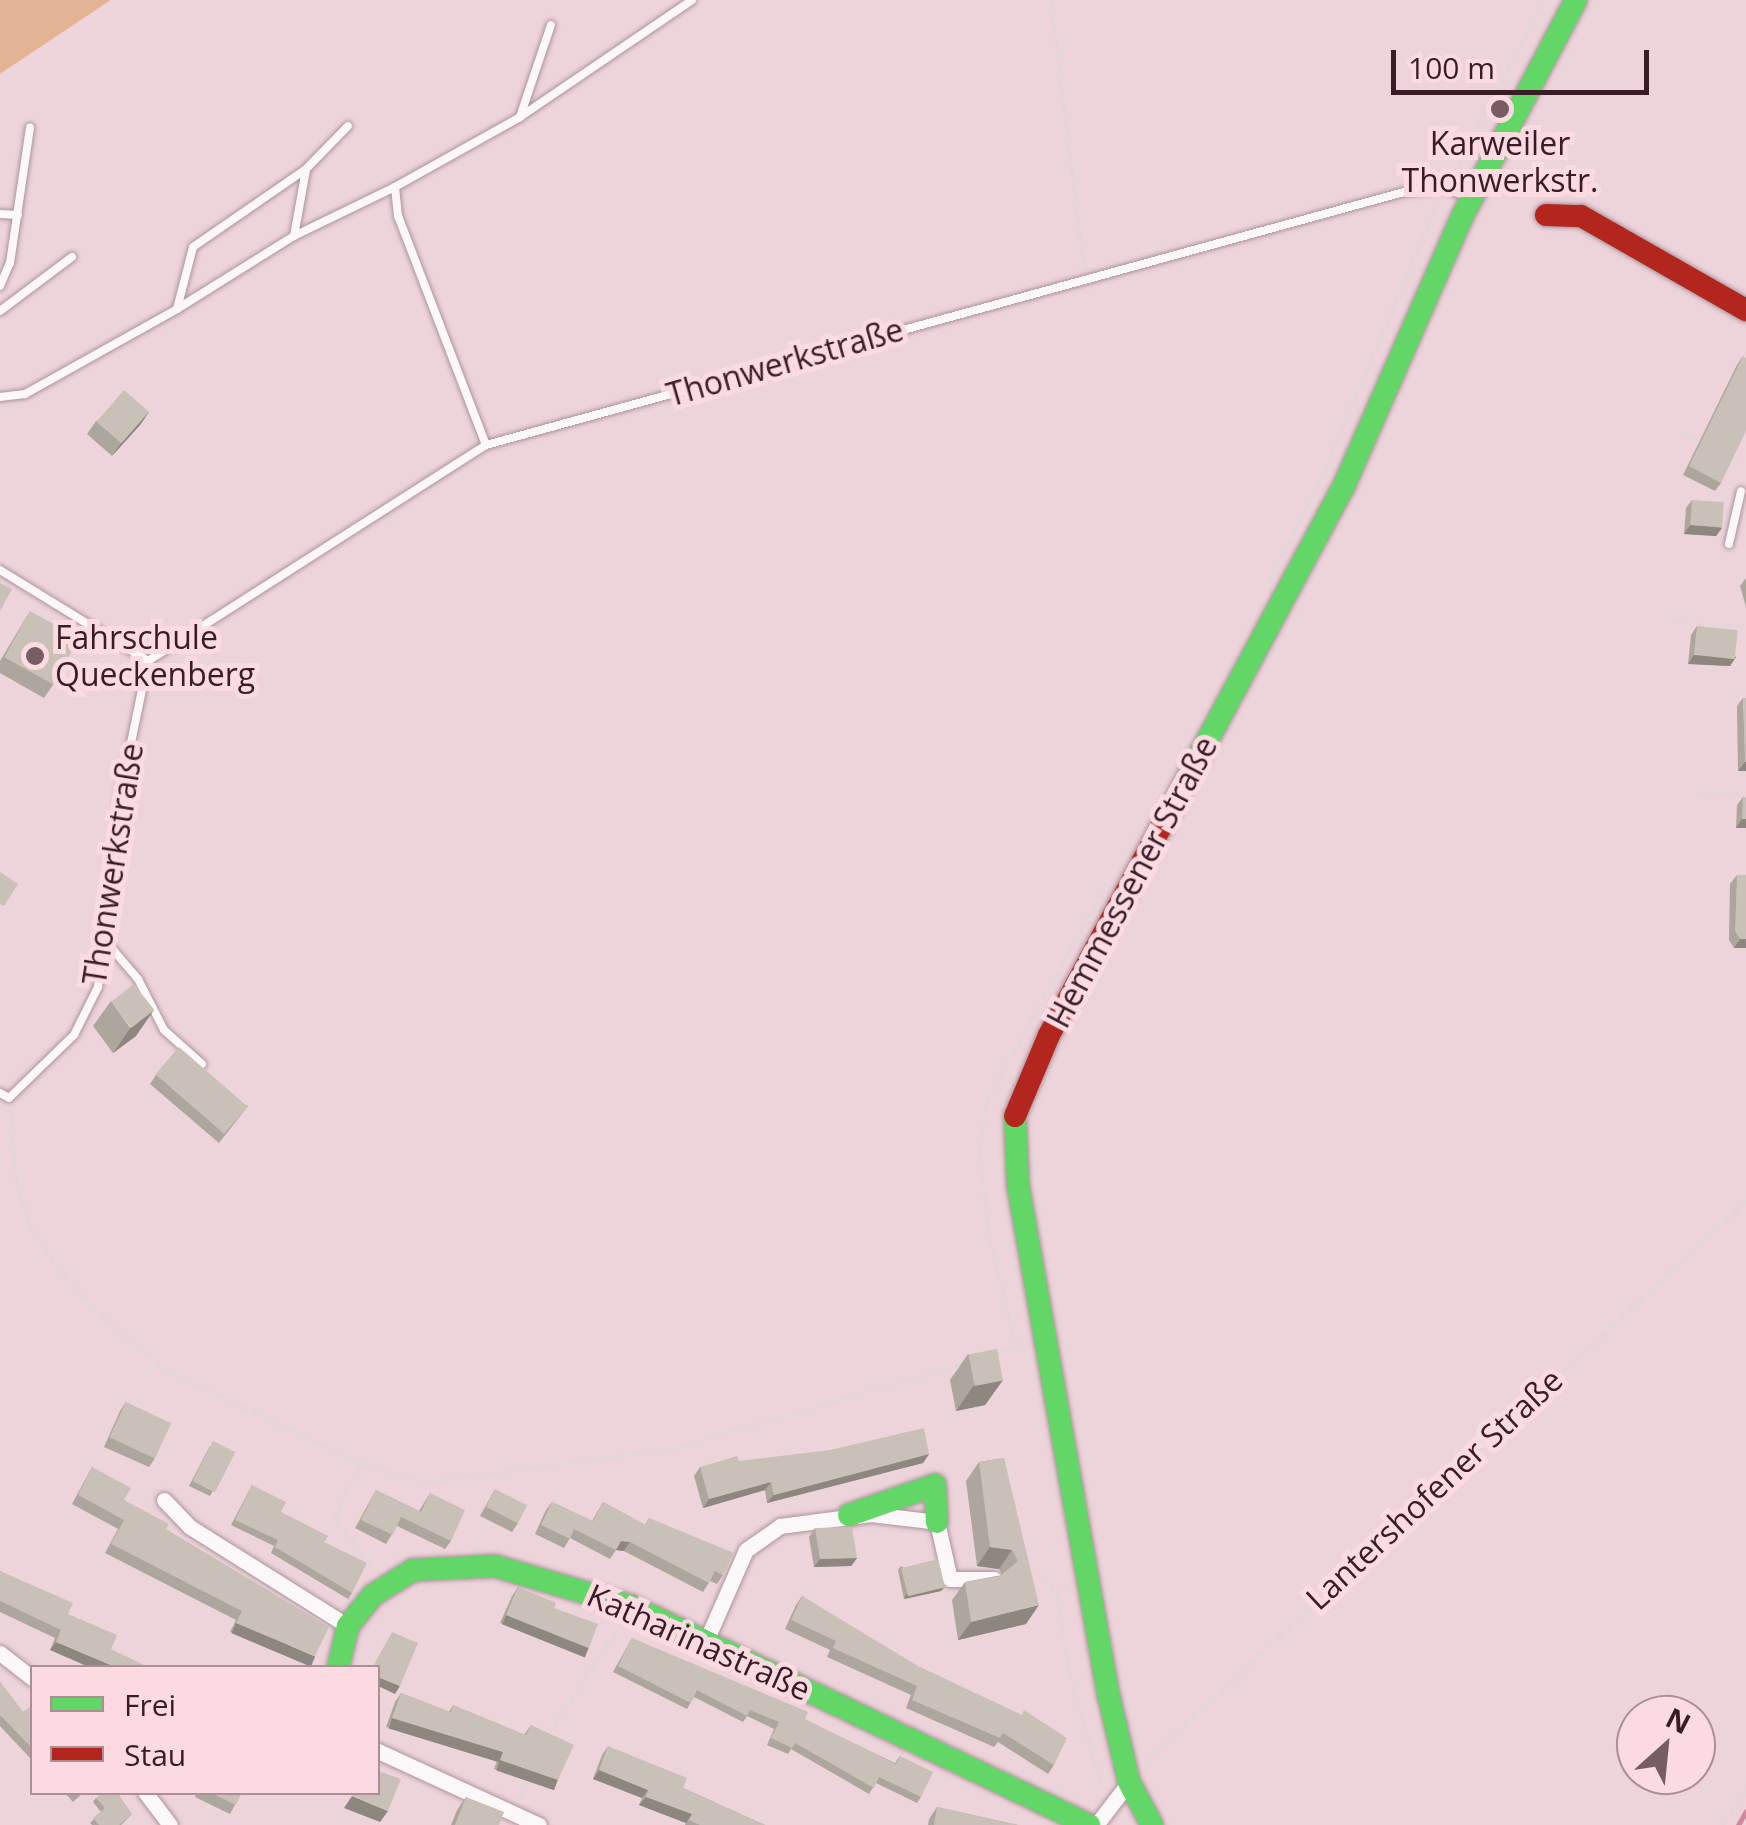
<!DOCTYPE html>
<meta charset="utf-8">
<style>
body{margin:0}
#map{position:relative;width:1746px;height:1825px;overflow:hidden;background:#edd3da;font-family:"Open Sans",sans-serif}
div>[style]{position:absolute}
.green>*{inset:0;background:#e3b395}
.stream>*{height:5px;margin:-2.5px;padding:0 2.5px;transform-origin:2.5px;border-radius:2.5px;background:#d0889e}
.path>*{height:2.5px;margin-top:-1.25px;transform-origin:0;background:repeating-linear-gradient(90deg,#dfd7d9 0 8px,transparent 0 13px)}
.roads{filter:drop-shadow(0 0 2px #ad949b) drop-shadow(0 0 2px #ad949b)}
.lane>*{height:8px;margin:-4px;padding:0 4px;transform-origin:4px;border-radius:4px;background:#fcf8f9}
.street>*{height:15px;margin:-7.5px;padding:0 7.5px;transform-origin:7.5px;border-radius:7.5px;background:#fcf8f9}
.fast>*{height:22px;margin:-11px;padding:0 11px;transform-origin:11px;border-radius:11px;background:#63d668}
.jam>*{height:22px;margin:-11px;padding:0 11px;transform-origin:11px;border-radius:11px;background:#b3261e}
.wall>*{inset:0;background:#ada69d}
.shaded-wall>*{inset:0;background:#8d8780;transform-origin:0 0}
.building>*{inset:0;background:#c9c1b7;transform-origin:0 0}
.dots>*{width:28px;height:28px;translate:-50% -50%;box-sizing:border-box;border:5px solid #fbdae2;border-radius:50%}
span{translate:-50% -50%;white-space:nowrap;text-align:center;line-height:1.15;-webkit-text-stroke:10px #fbdae2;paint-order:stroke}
.poi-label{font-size:32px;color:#391c25}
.left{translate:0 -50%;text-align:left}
.street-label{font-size:32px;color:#391c25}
.legend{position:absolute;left:30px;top:1665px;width:350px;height:130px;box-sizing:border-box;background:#fbdae2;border:2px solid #ad8e96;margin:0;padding:12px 18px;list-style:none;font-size:30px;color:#391c25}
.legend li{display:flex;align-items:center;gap:20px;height:50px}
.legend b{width:50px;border:2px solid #ad8e96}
.north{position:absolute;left:1616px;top:1695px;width:100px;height:100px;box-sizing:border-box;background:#fbdae2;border:2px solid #ad8e96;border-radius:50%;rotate:27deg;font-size:28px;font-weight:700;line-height:40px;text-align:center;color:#391c25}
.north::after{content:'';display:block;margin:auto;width:35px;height:45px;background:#785c64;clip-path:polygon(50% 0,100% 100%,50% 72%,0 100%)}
.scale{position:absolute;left:1391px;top:50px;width:258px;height:45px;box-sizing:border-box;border:5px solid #391c25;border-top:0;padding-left:12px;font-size:30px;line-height:35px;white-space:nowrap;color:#391c25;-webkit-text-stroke:8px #fbdae2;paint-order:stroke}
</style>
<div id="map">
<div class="green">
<div style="clip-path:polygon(0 0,111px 0,0 74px)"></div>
</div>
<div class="stream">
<div style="left:1738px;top:1825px;width:16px;rotate:-60deg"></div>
</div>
<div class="path">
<div style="left:1051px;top:0;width:268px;rotate:82.9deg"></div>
<div style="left:1510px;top:172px;width:39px;rotate:36deg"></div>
<div style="left:1453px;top:175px;width:197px;rotate:-62.5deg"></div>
<div style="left:1678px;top:431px;width:25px;rotate:27deg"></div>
<div style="left:1734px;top:459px;width:13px;rotate:27deg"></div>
<div style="left:1269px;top:580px;width:123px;rotate:-63deg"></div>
<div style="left:1325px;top:470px;width:288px;rotate:-67.3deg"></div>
<div style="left:1670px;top:622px;width:76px;rotate:3.8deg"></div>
<div style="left:1694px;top:792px;width:52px;rotate:2.2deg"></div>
<div style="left:11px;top:1110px;width:67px;rotate:85.7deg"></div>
<div style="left:16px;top:1177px;width:49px;rotate:74.5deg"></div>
<div style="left:29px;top:1224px;width:61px;rotate:56.3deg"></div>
<div style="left:63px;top:1275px;width:60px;rotate:45.7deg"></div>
<div style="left:105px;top:1318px;width:85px;rotate:39.7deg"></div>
<div style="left:170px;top:1372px;width:211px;rotate:25.6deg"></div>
<div style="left:360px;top:1463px;width:69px;rotate:16.1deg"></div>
<div style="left:426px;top:1482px;width:243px;rotate:-7.6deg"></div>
<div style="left:667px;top:1450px;width:307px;rotate:-16.3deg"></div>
<div style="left:1025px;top:1350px;width:21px;rotate:-127deg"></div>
<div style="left:1012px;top:1333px;width:112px;rotate:-102.9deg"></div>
<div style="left:987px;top:1224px;width:74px;rotate:-95.4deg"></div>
<div style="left:980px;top:1150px;width:48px;rotate:-82.9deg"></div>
<div style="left:986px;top:1102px;width:251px;rotate:-61.2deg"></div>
<div style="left:998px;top:1352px;width:22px;rotate:-16deg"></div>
<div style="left:359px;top:1465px;width:58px;rotate:114.4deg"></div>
<div style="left:335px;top:1518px;width:63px;rotate:52deg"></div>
<div style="left:1030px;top:1576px;width:13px;rotate:-9deg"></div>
<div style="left:1043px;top:1574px;width:25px;rotate:58deg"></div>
<div style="left:1068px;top:1586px;width:15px;rotate:138deg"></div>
<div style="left:1057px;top:1596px;width:79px;rotate:80.5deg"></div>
<div style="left:1070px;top:1674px;width:117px;rotate:74.2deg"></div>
<div style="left:548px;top:1735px;width:132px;rotate:-57deg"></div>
<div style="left:1144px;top:1763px;width:824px;rotate:-43.03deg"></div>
<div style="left:520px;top:1799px;width:22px;rotate:-69deg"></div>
<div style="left:1722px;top:1825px;width:42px;rotate:-54.8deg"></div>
</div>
<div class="roads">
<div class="lane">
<div style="left:520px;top:117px;width:97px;rotate:-71.4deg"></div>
<div style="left:0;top:214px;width:18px;rotate:3deg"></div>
<div style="left:294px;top:236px;width:112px;rotate:-25.9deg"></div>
<div style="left:0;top:286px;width:25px;rotate:-67deg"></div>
<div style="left:10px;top:263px;width:137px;rotate:-81.6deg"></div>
<div style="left:177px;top:309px;width:138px;rotate:-32deg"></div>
<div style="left:294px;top:236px;width:67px;rotate:-79.7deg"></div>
<div style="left:0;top:311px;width:90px;rotate:-36.9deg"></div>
<div style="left:0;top:397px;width:25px;rotate:-7deg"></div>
<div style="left:25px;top:394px;width:174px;rotate:-29.2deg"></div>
<div style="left:177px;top:309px;width:64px;rotate:-75.5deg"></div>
<div style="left:193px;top:247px;width:137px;rotate:-34.6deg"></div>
<div style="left:306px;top:169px;width:60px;rotate:-45.7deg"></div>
<div style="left:486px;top:445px;width:245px;rotate:-111deg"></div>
<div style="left:398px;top:216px;width:29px;rotate:-96deg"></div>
<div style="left:395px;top:187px;width:143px;rotate:-29.2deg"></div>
<div style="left:520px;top:117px;width:208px;rotate:-34.2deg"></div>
<div style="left:1729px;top:544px;width:54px;rotate:-77.2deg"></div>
<div style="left:0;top:570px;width:174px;rotate:31.6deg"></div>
<div style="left:103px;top:938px;width:54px;rotate:49.5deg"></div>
<div style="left:138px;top:979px;width:57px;rotate:63deg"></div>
<div style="left:164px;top:1030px;width:51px;rotate:41.8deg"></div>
<div style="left:0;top:1093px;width:10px;rotate:29deg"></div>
<div style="left:9px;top:1098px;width:91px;rotate:-44.1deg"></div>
<div style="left:74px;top:1035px;width:54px;rotate:-63.4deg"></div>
<div style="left:98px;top:987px;width:192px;rotate:-83.4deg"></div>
<div style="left:120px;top:796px;width:138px;rotate:-78.3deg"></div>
<div style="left:148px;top:661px;width:401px;rotate:-32.6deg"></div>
<div style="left:486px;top:445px;width:952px;rotate:-15.41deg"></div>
<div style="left:1404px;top:192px;width:41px;rotate:-5.6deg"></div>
<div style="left:1445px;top:188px;width:25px;rotate:21deg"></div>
</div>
<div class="street">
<div style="left:164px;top:1500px;width:37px;rotate:46deg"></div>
<div style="left:190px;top:1527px;width:186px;rotate:32.1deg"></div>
<div style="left:706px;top:1641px;width:99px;rotate:-66.3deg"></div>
<div style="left:746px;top:1550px;width:42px;rotate:-35.2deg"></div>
<div style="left:780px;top:1526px;width:92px;rotate:-7.5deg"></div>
<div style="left:871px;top:1514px;width:66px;rotate:6.9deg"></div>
<div style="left:937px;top:1522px;width:58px;rotate:77.2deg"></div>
<div style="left:950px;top:1579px;width:44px"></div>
<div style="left:0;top:1653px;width:41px;rotate:38deg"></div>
<div style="left:378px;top:1751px;width:177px;rotate:24.7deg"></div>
<div style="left:145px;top:1792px;width:41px;rotate:52.9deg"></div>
<div style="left:1096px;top:1825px;width:54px;rotate:-52.5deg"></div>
</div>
<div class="fast">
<div style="left:1161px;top:827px;width:385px;rotate:-61.8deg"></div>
<div style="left:1343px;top:488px;width:298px;rotate:-66.3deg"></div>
<div style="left:1463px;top:215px;width:243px;rotate:-62.3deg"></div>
<div style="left:1015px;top:1116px;width:69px;rotate:87.5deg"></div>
<div style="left:1018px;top:1185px;width:516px;rotate:79.95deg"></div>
<div style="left:1108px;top:1693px;width:91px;rotate:76.7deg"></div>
<div style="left:1129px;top:1782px;width:49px;rotate:61.9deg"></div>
<div style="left:849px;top:1515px;width:91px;rotate:-19.2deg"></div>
<div style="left:935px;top:1485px;width:37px;rotate:87deg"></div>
<div style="left:338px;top:1668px;width:43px;rotate:-76.6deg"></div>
<div style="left:348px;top:1626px;width:40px;rotate:-51deg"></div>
<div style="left:373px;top:1595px;width:47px;rotate:-32deg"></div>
<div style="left:413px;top:1570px;width:82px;rotate:-2.8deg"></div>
<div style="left:495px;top:1566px;width:142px;rotate:16.4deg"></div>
<div style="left:631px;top:1606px;width:508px;rotate:25.56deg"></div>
</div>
<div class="jam">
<div style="left:1546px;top:215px;width:35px;rotate:2deg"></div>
<div style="left:1581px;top:216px;width:190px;rotate:29.7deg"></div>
<div style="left:1015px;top:1116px;width:88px;rotate:-67.2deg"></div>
<div style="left:1049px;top:1035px;width:236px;rotate:-61.7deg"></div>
</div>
</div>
<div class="wall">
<div style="clip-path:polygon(1743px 356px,1721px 483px,1715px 491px,1683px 475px,1737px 365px)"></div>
<div style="clip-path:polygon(149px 412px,140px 425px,112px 456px,87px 434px,96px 421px)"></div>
<div style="clip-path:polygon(1692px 500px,1722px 528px,1716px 536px,1684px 534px,1686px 508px)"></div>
<div style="clip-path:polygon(1746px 578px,1746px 607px,1740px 586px)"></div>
<div style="clip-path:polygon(30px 611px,53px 685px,44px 698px,0 673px,0 661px)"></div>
<div style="clip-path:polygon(1697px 626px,1736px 657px,1730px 666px,1688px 664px,1691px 635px)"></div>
<div style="clip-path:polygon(1743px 698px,1746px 771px,1738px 771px,1737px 706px)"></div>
<div style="clip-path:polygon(1746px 774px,1746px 828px,1736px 828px,1737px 805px,1743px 797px,1746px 797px)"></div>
<div style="clip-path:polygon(1737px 875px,1746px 948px,1734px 948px,1729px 940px,1730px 884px)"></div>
<div style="clip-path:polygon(111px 1001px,136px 1036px,113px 1053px,93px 1026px)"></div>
<div style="clip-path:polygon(156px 1075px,248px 1106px,219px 1143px,150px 1084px)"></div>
<div style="clip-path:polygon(968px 1354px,1003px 1380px,985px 1405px,956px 1411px,950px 1380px)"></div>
<div style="clip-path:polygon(126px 1402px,155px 1458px,149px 1467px,104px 1447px,120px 1411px)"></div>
<div style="clip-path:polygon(210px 1446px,235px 1452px,210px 1496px,189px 1486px)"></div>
<div style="clip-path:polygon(929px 1454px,923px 1463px,767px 1503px,765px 1490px,703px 1508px,694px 1476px,700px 1467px,739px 1461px)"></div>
<div style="clip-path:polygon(1004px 1458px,1026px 1624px,958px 1640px,952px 1600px,965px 1582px,1002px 1575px,999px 1569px,977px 1566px,966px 1481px,979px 1462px)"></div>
<div style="clip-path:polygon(92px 1467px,124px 1500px,166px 1529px,309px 1664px,230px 1632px,236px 1620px,105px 1553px,118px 1529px,72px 1504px)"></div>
<div style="clip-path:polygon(252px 1485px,281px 1512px,324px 1542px,352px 1593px,348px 1599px,271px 1553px,274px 1546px,231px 1525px)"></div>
<div style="clip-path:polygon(495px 1489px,518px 1523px,512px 1532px,480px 1516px)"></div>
<div style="clip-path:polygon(376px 1490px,419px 1511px,430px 1493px,451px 1541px,445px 1549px,397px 1526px,386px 1544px,355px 1528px)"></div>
<div style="clip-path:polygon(552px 1502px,592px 1521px,603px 1502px,645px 1525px,649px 1518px,723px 1575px,717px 1584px,710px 1581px,703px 1592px,624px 1551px,616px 1550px,610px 1559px,570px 1538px,564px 1548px,535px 1534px,546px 1510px)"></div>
<div style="clip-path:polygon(815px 1528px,857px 1558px,851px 1566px,814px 1567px,809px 1537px)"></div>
<div style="clip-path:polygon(901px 1566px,941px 1591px,904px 1599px,898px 1570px)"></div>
<div style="clip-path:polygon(0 1571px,68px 1614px,111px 1649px,50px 1650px,55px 1638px,0 1612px)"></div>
<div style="clip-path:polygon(518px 1587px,554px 1608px,589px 1648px,583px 1656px,500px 1623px,512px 1596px)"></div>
<div style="clip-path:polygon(802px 1596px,1054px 1765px,1048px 1774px,998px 1742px,994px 1747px,906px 1708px,911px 1695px,827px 1657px,830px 1650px,785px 1629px,796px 1605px)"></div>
<div style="clip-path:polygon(632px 1638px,895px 1763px,900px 1756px,921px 1797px,917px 1803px,876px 1783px,869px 1794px,791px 1749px,788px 1754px,767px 1745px,774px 1729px,747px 1716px,743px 1722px,694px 1697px,687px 1709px,613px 1672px)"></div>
<div style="clip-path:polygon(0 1682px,23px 1712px,32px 1706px,32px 1760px,0 1726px)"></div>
<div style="clip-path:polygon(401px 1693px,449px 1712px,453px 1705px,524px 1735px,531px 1725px,558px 1780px,552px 1789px,494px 1769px,497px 1761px,386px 1727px,395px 1702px)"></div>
<div style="clip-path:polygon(608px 1746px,683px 1788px,765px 1825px,685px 1825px,686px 1823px,639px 1805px,642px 1798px,593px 1779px,602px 1755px)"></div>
<div style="clip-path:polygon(64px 1792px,84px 1792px,73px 1802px)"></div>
<div style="clip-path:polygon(197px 1792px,242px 1792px,230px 1814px,195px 1797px)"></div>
<div style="clip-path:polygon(466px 1797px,499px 1825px,451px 1825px,457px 1810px)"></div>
<div style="clip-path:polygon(96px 1798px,132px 1814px,121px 1825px,92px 1825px,90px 1823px,101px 1812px,93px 1802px)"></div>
<div style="clip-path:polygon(937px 1807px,1018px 1825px,928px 1825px,929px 1819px)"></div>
</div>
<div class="shaded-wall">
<div style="clip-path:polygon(149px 412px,140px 425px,112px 456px,121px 443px)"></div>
<div style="clip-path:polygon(1690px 525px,1722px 528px,1716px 536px,1684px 534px)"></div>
<div style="clip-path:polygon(1694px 655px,1736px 657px,1730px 666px,1688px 664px)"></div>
<div style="clip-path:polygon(1745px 762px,1746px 762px,1746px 771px,1738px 771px)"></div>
<div style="clip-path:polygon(1742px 819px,1746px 819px,1746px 828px,1736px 828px)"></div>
<div style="clip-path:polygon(1740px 939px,1746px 939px,1746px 948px,1734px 948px)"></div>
<div style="clip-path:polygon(154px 1010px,136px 1036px,113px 1053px,131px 1027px)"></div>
<div style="clip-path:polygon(1003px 1380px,985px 1405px,956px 1411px,974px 1385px)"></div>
<div style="clip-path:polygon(929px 1454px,923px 1463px,767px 1503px,774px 1495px)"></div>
<div style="clip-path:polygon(771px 1482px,765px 1490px,703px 1508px,709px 1499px)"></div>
<div style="clip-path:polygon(621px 1541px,630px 1542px,624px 1551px,615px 1550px)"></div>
<div style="clip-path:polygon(990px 1547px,1012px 1550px,999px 1569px,977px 1566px)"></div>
<div style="clip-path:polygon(857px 1558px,851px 1566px,814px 1567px,820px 1559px)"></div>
<div style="clip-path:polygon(945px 1587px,941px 1591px,904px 1599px,907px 1594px)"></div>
<div style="clip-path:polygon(1039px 1605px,1026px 1624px,958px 1640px,971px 1622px)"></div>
<div style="left:506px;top:1615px;width:89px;height:10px;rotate:22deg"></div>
<div style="left:236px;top:1623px;width:86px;height:11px;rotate:23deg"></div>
<div style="clip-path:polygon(56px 1642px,118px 1668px,91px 1668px,50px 1650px)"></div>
<div style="clip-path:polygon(378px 1677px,400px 1686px,395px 1694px,378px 1686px)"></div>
<div style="left:392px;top:1718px;width:116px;height:11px;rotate:17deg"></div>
<div style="left:500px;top:1760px;width:61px;height:11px;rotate:19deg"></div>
<div style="clip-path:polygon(599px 1770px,648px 1790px,642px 1798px,593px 1779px)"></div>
<div style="clip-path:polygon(352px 1796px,388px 1811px,380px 1822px,344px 1808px)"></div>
<div style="clip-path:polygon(646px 1797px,692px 1814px,686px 1823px,639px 1805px)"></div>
</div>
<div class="building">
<div style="clip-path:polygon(1743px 356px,1746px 358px,1746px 431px,1721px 483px,1689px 466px)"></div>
<div style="left:124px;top:390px;width:33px;height:42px;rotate:41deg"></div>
<div style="left:1692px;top:500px;width:32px;height:25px;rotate:4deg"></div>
<div style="clip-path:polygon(0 583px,12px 589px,0 611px)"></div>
<div style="left:30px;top:611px;width:56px;height:53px;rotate:29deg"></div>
<div style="left:1697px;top:626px;width:41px;height:29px;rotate:6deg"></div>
<div style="clip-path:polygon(1743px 698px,1746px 698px,1746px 762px,1745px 762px)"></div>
<div style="clip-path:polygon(1743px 797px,1746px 797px,1746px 819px,1742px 819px)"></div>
<div style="clip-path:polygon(0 872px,18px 884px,4px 906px,0 904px)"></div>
<div style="clip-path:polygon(1737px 875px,1746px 875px,1746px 939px,1740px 939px,1735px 931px)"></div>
<div style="left:134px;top:984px;width:33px;height:29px;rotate:52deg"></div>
<div style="left:179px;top:1047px;width:91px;height:36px;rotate:41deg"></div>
<div style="left:997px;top:1349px;width:32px;height:29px;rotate:79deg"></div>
<div style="left:126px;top:1402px;width:50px;height:39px;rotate:25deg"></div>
<div style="clip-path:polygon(924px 1428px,929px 1454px,774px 1495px,771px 1482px,709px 1499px,700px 1467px,737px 1456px,739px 1461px,830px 1450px)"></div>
<div style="left:213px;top:1441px;width:25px;height:45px;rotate:27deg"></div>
<div style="clip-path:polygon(1004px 1458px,1039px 1605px,971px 1622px,965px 1582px,1000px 1576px,1018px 1561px,1012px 1550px,990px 1547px,979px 1462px)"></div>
<div style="clip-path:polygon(92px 1467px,131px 1488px,124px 1500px,169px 1524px,166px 1529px,329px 1627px,315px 1656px,236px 1623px,242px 1611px,111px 1544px,124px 1520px,78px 1495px)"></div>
<div style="clip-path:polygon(252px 1485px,286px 1502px,281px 1512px,328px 1536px,324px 1542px,367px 1563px,352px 1593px,275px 1547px,278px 1540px,235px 1520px)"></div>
<div style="left:495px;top:1489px;width:36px;height:20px;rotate:27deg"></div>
<div style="clip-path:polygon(376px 1490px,421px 1512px,430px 1493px,465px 1510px,451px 1541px,401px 1517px,393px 1535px,361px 1520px)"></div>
<div style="clip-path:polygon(552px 1502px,593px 1521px,603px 1502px,646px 1525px,649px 1518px,734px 1553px,723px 1575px,715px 1571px,709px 1583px,630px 1542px,621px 1541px,616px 1550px,574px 1529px,570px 1539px,541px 1525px)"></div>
<div style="clip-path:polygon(852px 1527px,857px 1558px,820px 1559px,815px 1528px)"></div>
<div style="left:938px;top:1559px;width:29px;height:38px;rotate:76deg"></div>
<div style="clip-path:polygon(0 1571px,73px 1603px,68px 1614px,117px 1635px,111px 1649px,150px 1668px,118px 1668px,56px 1642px,61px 1630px,0 1601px)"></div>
<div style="clip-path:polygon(518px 1587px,556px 1603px,554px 1608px,598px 1624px,589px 1648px,506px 1615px)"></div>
<div style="clip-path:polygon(802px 1596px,918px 1666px,1022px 1715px,1024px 1710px,1067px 1738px,1054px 1765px,1003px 1733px,1000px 1738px,912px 1700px,917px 1686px,833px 1648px,836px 1641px,791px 1620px)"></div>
<div style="clip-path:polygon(392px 1632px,418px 1643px,400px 1686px,378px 1677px,378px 1668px,372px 1668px)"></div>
<div style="clip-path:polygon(632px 1638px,808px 1712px,805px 1719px,896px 1764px,900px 1756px,933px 1772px,921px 1797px,879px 1777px,874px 1788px,795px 1743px,792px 1748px,771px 1738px,779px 1722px,750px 1710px,747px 1716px,697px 1690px,691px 1703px,618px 1666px)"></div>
<div style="clip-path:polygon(0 1682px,23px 1712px,32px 1706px,32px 1748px,1px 1716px,0 1717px)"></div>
<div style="clip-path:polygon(401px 1693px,451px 1712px,453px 1705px,526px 1735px,531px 1725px,574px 1745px,558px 1780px,500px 1760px,503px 1752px,392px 1718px)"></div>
<div style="clip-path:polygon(608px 1746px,687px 1778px,683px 1788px,765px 1825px,700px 1825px,689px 1820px,692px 1814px,646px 1797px,648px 1790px,599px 1770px)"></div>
<div style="clip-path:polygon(378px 1771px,401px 1779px,388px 1811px,352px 1796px,353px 1792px,378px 1792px)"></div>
<div style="clip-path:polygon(103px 1792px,117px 1792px,132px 1814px,119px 1825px,99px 1825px,93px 1818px,105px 1808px,96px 1798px)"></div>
<div style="clip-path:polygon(209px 1792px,242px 1792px,236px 1805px)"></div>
<div style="clip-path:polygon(466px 1797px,504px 1812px,499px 1825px,455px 1825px)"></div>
<div style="clip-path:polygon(937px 1807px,1018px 1825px,934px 1825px)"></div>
</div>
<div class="dots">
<div style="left:1500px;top:109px;background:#785c64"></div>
<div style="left:35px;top:656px;background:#785c64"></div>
</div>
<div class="poi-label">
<span style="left:1500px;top:162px">Karweiler<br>Thonwerkstr.</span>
<span class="left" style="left:55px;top:656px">Fahrschule<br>Queckenberg</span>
</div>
<div class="street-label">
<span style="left:785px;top:362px;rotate:-16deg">Thonwerkstraße</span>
<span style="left:113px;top:864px;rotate:-81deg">Thonwerkstraße</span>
<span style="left:1132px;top:882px;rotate:-62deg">Hemmessener Straße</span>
<span style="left:1434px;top:1489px;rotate:-43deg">Lantershofener Straße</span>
<span style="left:699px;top:1642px;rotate:24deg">Katharinastraße</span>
</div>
<ul class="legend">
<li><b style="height:12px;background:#63d668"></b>Frei</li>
<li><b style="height:12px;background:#b3261e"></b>Stau</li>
</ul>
<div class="north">N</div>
<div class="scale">100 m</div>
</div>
